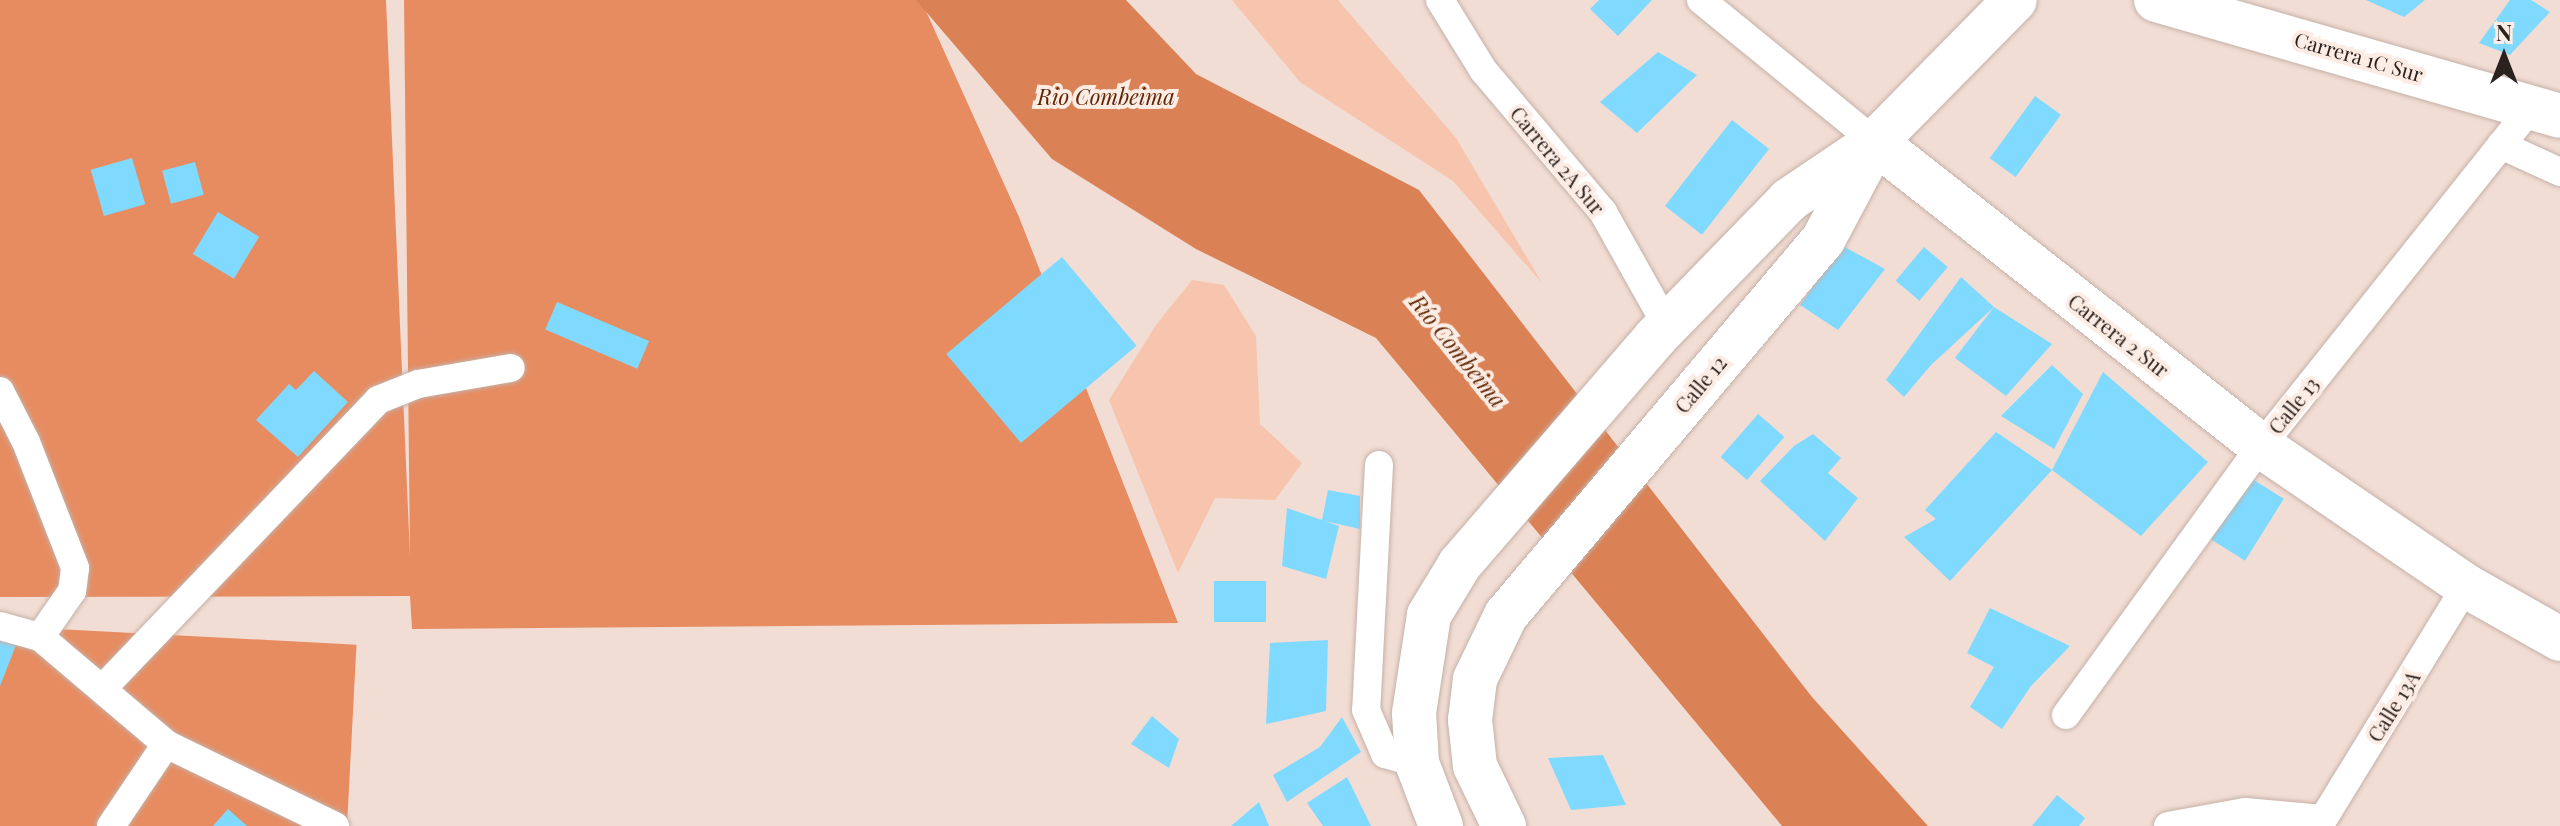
<!DOCTYPE html>
<meta charset="utf-8">
<style>
body{margin:0}
#map{position:relative;width:2560px;height:826px;overflow:hidden;background:#f2ddd4;font-family:"Playfair Display",serif}
div>[style]{position:absolute}
.green>*{inset:0;background:#f7c4ad}
.forest>*{inset:0;background:#e78c61;transform-origin:0 0}
.water>*{inset:0;background:#da8155}
.building>*{inset:0;background:#80d9ff;transform-origin:0 0}
.roads{filter:drop-shadow(0 0 2px #c5b1a8) drop-shadow(0 0 2px #c5b1a8)}
.minor>*{height:28px;margin:-14px;padding:0 14px;transform-origin:14px;border-radius:14px;background:#fff}
.primary>*{height:44px;margin:-22px;padding:0 22px;transform-origin:22px;border-radius:22px;background:#fff}
span{translate:-50% -50%;white-space:nowrap;text-align:center;line-height:1.15;-webkit-text-stroke:8px #fdece4;paint-order:stroke}
.street-label{font-size:20px;color:#2a221f}
.water-label{font-size:22px;color:#5f2604;font-style:italic}
.north{position:absolute;left:2464px;top:16px;width:80px;height:80px;-webkit-text-stroke:6px #fdece4;paint-order:stroke;rotate:0deg;font-size:22px;font-weight:700;line-height:32px;text-align:center;color:#2a221f}
.north::after{content:'';display:block;margin:auto;width:28px;height:36px;background:#2a221f;clip-path:polygon(50% 0,100% 100%,50% 72%,0 100%)}
</style>
<div id="map">
<div class="green">
<div style="clip-path:polygon(1232px 0,1338px 0,1456px 138px,1542px 283px,1453px 181px,1300px 82px)"></div>
<div style="clip-path:polygon(1192px 280px,1224px 285px,1256px 336px,1260px 424px,1302px 463px,1275px 500px,1215px 498px,1178px 573px,1109px 400px,1156px 325px)"></div>
</div>
<div class="forest">
<div style="clip-path:polygon(0 0,386px 0,410px 556px,404px 0,921px 0,1019px 217px,1178px 623px,412px 629px,410px 596px,0 597px)"></div>
<div style="left:0;top:626px;width:357px;height:200px;rotate:3deg"></div>
</div>
<div class="water">
<div style="clip-path:polygon(916px 0,1126px 0,1196px 74px,1419px 190px,1812px 697px,1928px 826px,1782px 826px,1376px 338px,1196px 249px,1052px 159px)"></div>
</div>
<div class="building">
<div style="clip-path:polygon(1599px 0,1652px 0,1618px 36px,1590px 9px)"></div>
<div style="clip-path:polygon(2366px 0,2425px 0,2404px 17px)"></div>
<div style="clip-path:polygon(2510px 0,2531px 0,2550px 12px,2510px 55px,2479px 43px)"></div>
<div style="clip-path:polygon(1658px 52px,1697px 75px,1637px 133px,1600px 102px)"></div>
<div style="left:2035px;top:96px;width:32px;height:77px;rotate:36deg"></div>
<div style="left:1732px;top:120px;width:47px;height:109px;rotate:38deg"></div>
<div style="left:132px;top:158px;width:48px;height:43px;rotate:74deg"></div>
<div style="left:195px;top:162px;width:34px;height:34px;rotate:75deg"></div>
<div style="left:218px;top:212px;width:48px;height:49px;rotate:31deg"></div>
<div style="clip-path:polygon(1843px 246px,1885px 269px,1838px 330px,1800px 305px)"></div>
<div style="left:1924px;top:247px;width:31px;height:44px;rotate:40deg"></div>
<div style="left:1062px;top:257px;width:116px;height:151px;rotate:50deg"></div>
<div style="clip-path:polygon(1961px 277px,1994px 307px,1931px 365px,1904px 397px,1886px 380px)"></div>
<div style="left:557px;top:302px;width:100px;height:30px;rotate:23deg"></div>
<div style="clip-path:polygon(1994px 307px,2052px 344px,2006px 396px,1955px 358px)"></div>
<div style="clip-path:polygon(2052px 365px,2083px 394px,2054px 449px,2001px 416px)"></div>
<div style="clip-path:polygon(314px 371px,348px 402px,298px 457px,256px 420px,289px 384px,296px 390px)"></div>
<div style="clip-path:polygon(2103px 372px,2208px 462px,2141px 536px,2052px 470px)"></div>
<div style="left:1758px;top:414px;width:35px;height:57px;rotate:41deg"></div>
<div style="clip-path:polygon(1996px 432px,2052px 470px,1950px 581px,1904px 537px,1936px 519px,1925px 510px)"></div>
<div style="clip-path:polygon(1813px 434px,1841px 458px,1828px 473px,1858px 498px,1825px 541px,1760px 481px,1794px 446px)"></div>
<div style="left:2249px;top:477px;width:41px;height:73px;rotate:32deg"></div>
<div style="clip-path:polygon(1328px 490px,1360px 496px,1360px 529px,1325px 521px,1339px 526px,1326px 579px,1282px 566px,1287px 508px,1322px 520px)"></div>
<div style="left:1214px;top:581px;width:52px;height:41px"></div>
<div style="clip-path:polygon(1990px 608px,2070px 646px,2031px 686px,2002px 729px,1970px 707px,1994px 667px,1967px 653px)"></div>
<div style="clip-path:polygon(1328px 640px,1326px 711px,1266px 724px,1270px 643px)"></div>
<div style="clip-path:polygon(0 641px,16px 645px,0 686px)"></div>
<div style="clip-path:polygon(1152px 716px,1179px 739px,1169px 768px,1131px 744px)"></div>
<div style="clip-path:polygon(1342px 717px,1361px 752px,1287px 802px,1273px 775px,1320px 747px)"></div>
<div style="clip-path:polygon(1603px 755px,1626px 805px,1571px 810px,1548px 758px)"></div>
<div style="clip-path:polygon(1347px 777px,1371px 826px,1323px 826px,1307px 803px)"></div>
<div style="clip-path:polygon(2057px 795px,2085px 818px,2079px 826px,2032px 826px)"></div>
<div style="clip-path:polygon(1259px 802px,1269px 826px,1231px 826px)"></div>
<div style="clip-path:polygon(228px 809px,247px 826px,213px 826px)"></div>
</div>
<div class="roads">
<div class="minor">
<div style="left:1440px;top:0;width:82px;rotate:58.4deg"></div>
<div style="left:1483px;top:70px;width:186px;rotate:49.8deg"></div>
<div style="left:1603px;top:212px;width:131px;rotate:60.7deg"></div>
<div style="left:1701px;top:0;width:225px;rotate:39.2deg"></div>
<div style="left:2501px;top:145px;width:65px;rotate:24.6deg"></div>
<div style="left:0;top:391px;width:57px;rotate:63deg"></div>
<div style="left:26px;top:442px;width:135px;rotate:68.7deg"></div>
<div style="left:75px;top:568px;width:23px;rotate:97deg"></div>
<div style="left:72px;top:591px;width:56px;rotate:124.8deg"></div>
<div style="left:1379px;top:465px;width:245px;rotate:93deg"></div>
<div style="left:1366px;top:710px;width:48px;rotate:66.6deg"></div>
<div style="left:1385px;top:754px;width:33px;rotate:16deg"></div>
<div style="left:0;top:626px;width:41px;rotate:15.4deg"></div>
<div style="left:40px;top:637px;width:165px;rotate:40.3deg"></div>
<div style="left:166px;top:744px;width:188px;rotate:25.9deg"></div>
<div style="left:104px;top:687px;width:397px;rotate:-46.3deg"></div>
<div style="left:378px;top:400px;width:43px;rotate:-21.8deg"></div>
<div style="left:418px;top:384px;width:94px;rotate:-9.8deg"></div>
<div style="left:2066px;top:715px;width:332px;rotate:-54.1deg"></div>
<div style="left:2261px;top:446px;width:436px;rotate:-51.4deg"></div>
<div style="left:111px;top:826px;width:99px;rotate:-56.1deg"></div>
<div style="left:2168px;top:826px;width:78px;rotate:-10.3deg"></div>
<div style="left:2245px;top:812px;width:78px;rotate:5.1deg"></div>
<div style="left:2319px;top:826px;width:281px;rotate:-58.5deg"></div>
</div>
<div class="primary">
<div style="left:2156px;top:0;width:420px;rotate:16deg"></div>
<div style="left:1875px;top:142px;width:491px;rotate:38.2deg"></div>
<div style="left:2261px;top:446px;width:248px;rotate:34.3deg"></div>
<div style="left:2466px;top:586px;width:108px;rotate:29.4deg"></div>
<div style="left:1441px;top:826px;width:67px;rotate:-110.9deg"></div>
<div style="left:1417px;top:763px;width:50px;rotate:-93.4deg"></div>
<div style="left:1414px;top:713px;width:99px;rotate:-81.3deg"></div>
<div style="left:1429px;top:615px;width:60px;rotate:-58.7deg"></div>
<div style="left:1460px;top:564px;width:298px;rotate:-49.2deg"></div>
<div style="left:1655px;top:338px;width:192px;rotate:-45.8deg"></div>
<div style="left:1789px;top:200px;width:104px;rotate:-34deg"></div>
<div style="left:1875px;top:142px;width:199px;rotate:-45.4deg"></div>
<div style="left:1504px;top:826px;width:67px;rotate:-115.8deg"></div>
<div style="left:1475px;top:766px;width:46px;rotate:-96.2deg"></div>
<div style="left:1470px;top:720px;width:41px;rotate:-83deg"></div>
<div style="left:1475px;top:679px;width:71px;rotate:-64.2deg"></div>
<div style="left:1506px;top:615px;width:491px;rotate:-49.8deg"></div>
<div style="left:1823px;top:240px;width:111px;rotate:-62deg"></div>
</div>
</div>
<div class="street-label">
<span style="left:2359px;top:56px;rotate:16deg">Carrera 1C Sur</span>
<span style="left:1558px;top:160px;rotate:50deg">Carrera 2A Sur</span>
<span style="left:2119px;top:335px;rotate:38deg">Carrera 2 Sur</span>
<span style="left:1700px;top:384px;rotate:-50deg">Calle 12</span>
<span style="left:2293px;top:405px;rotate:-51deg">Calle 13</span>
<span style="left:2393px;top:706px;rotate:-58deg">Calle 13A</span>
</div>
<div class="water-label">
<span style="left:1106px;top:97px">Rio Combeima</span>
<span style="left:1458px;top:351px;rotate:51deg">Río Combeima</span>
</div>
<div class="north">N</div>
</div>
